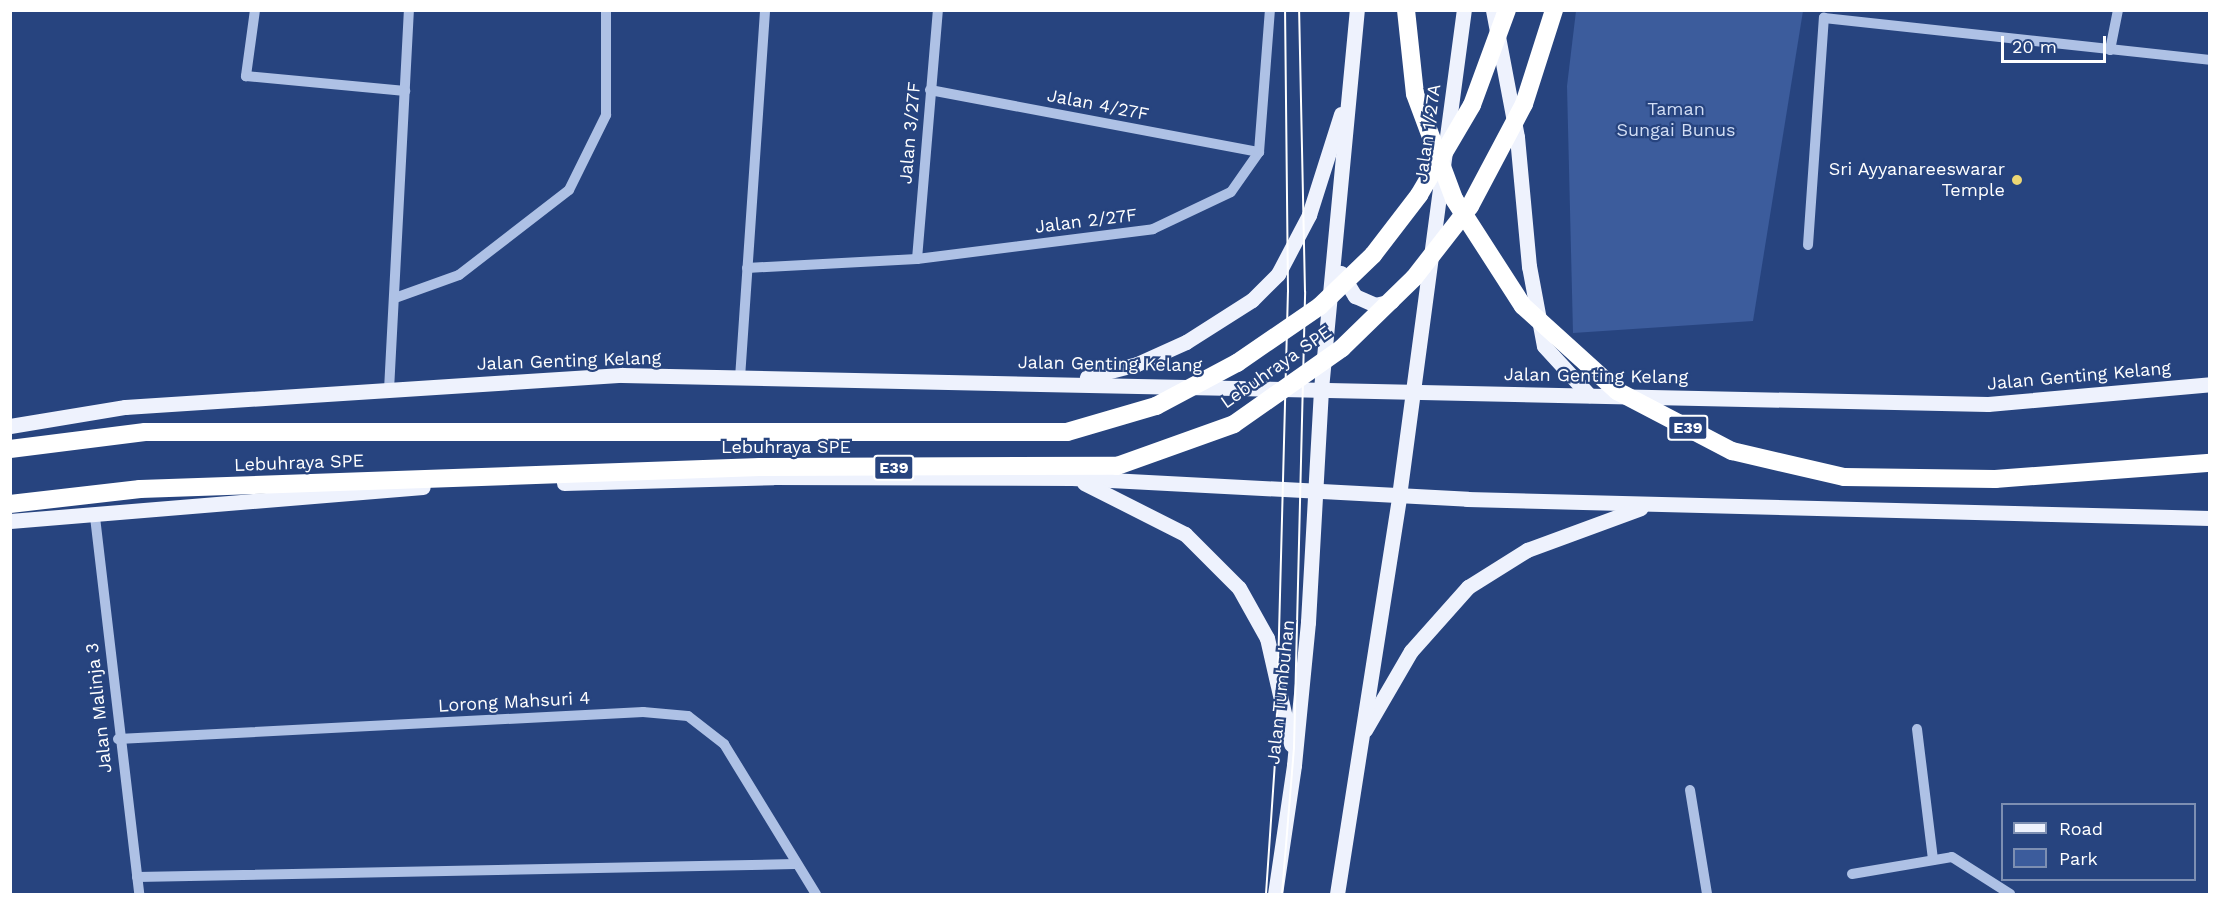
<!DOCTYPE html>
<style>
body{margin:0}
#map{position:relative;width:2220px;height:905px;overflow:hidden;background:#27447f;font-family:"Work Sans",sans-serif}
div>[style]{position:absolute}
.green>*{inset:0;background:#3c5c9c}
.minor>*{height:10px;margin:-5px;padding:0 5px;transform-origin:5px;border-radius:5px;background:#aec1e5}
.major>*{height:15px;margin:-7.5px;padding:0 7.5px;transform-origin:7.5px;border-radius:7.5px;background:#eef2fd}
.tram>*{height:1.5px;margin:-0.75px;padding:0 0.75px;transform-origin:0.75px;border-radius:0.75px;background:#fff}
.highway-bridge>*{height:18px;margin:-9px;padding:0 9px;transform-origin:9px;border-radius:9px;background:#fff}
.dots>*{width:16px;height:16px;translate:-50% -50%;box-sizing:border-box;border:3px solid #27447f;border-radius:50%}
span{translate:-50% -50%;white-space:nowrap;text-align:center;line-height:1.15;-webkit-text-stroke:4.5px #27447f;paint-order:stroke}
.shield-label span{padding:2px 4px;background:#27447f;border:2px solid;border-radius:4px;-webkit-text-stroke-width:0}
.shield-label{font-size:16px;color:#fff;font-weight:700}
.street-label{font-size:18px;color:#fff}
.park-label{font-size:18px;color:#d1ddf4}
.poi-label{font-size:18px;color:#fff}
.right{translate:-100% -50%;text-align:right}
.frame{position:absolute;inset:0;border:12px solid #fff;pointer-events:none}
.legend{position:absolute;left:2001px;top:803px;width:195px;height:78px;box-sizing:border-box;background:#27447f;border:2px solid #7d8fb2;margin:0;padding:8px 10px;list-style:none;font-size:18px;color:#fff}
.legend li{display:flex;align-items:center;gap:12px;height:30px}
.legend b{width:30px;border:2px solid #7d8fb2}
.scale{position:absolute;left:2001px;top:36px;width:105px;height:27px;box-sizing:border-box;border:3px solid #fff;border-top:0;padding-left:8px;font-size:18px;line-height:21px;white-space:nowrap;color:#fff;-webkit-text-stroke:4px #27447f;paint-order:stroke}
</style>
<div id="map">
<div class="green">
<div style="clip-path:polygon(1576px 11px,1803px 11px,1753px 321px,1573px 333px,1567px 86px)"></div>
</div>
<div class="minor">
<div style="left:255px;top:10px;width:67px;rotate:97.8deg"></div>
<div style="left:246px;top:76px;width:160px;rotate:5.4deg"></div>
<div style="left:2110px;top:50px;width:41px;rotate:-78.7deg"></div>
<div style="left:930px;top:90px;width:335px;rotate:10.7deg"></div>
<div style="left:1808px;top:245px;width:228px;rotate:-86deg"></div>
<div style="left:1824px;top:18px;width:388px;rotate:6.2deg"></div>
<div style="left:917px;top:259px;width:250px;rotate:-85.2deg"></div>
<div style="left:747px;top:268px;width:170px;rotate:-3deg"></div>
<div style="left:917px;top:259px;width:238px;rotate:-7.2deg"></div>
<div style="left:1153px;top:229px;width:86px;rotate:-25.4deg"></div>
<div style="left:1231px;top:192px;width:49px;rotate:-55deg"></div>
<div style="left:1259px;top:152px;width:142px;rotate:-85.6deg"></div>
<div style="left:395px;top:298px;width:68px;rotate:-19.8deg"></div>
<div style="left:459px;top:275px;width:139px;rotate:-37.7deg"></div>
<div style="left:569px;top:190px;width:84px;rotate:-63.7deg"></div>
<div style="left:606px;top:115px;width:105px;rotate:-90deg"></div>
<div style="left:740px;top:378px;width:369px;rotate:-86.1deg"></div>
<div style="left:389px;top:390px;width:381px;rotate:-87deg"></div>
<div style="left:95px;top:517px;width:380px;rotate:83.3deg"></div>
<div style="left:1917px;top:729px;width:132px;rotate:83deg"></div>
<div style="left:118px;top:739px;width:526px;rotate:-2.94deg"></div>
<div style="left:643px;top:712px;width:45px;rotate:5.1deg"></div>
<div style="left:688px;top:716px;width:46px;rotate:37.9deg"></div>
<div style="left:724px;top:744px;width:176px;rotate:58.5deg"></div>
<div style="left:1690px;top:790px;width:105px;rotate:80.7deg"></div>
<div style="left:1852px;top:874px;width:101px;rotate:-9.6deg"></div>
<div style="left:1952px;top:857px;width:69px;rotate:32.5deg"></div>
<div style="left:137px;top:877px;width:658px;rotate:-1.13deg"></div>
</div>
<div class="major">
<div style="left:1493px;top:10px;width:129px;rotate:79.3deg"></div>
<div style="left:1517px;top:137px;width:130px;rotate:84.7deg"></div>
<div style="left:1529px;top:266px;width:81px;rotate:79.4deg"></div>
<div style="left:1544px;top:346px;width:67px;rotate:47.4deg"></div>
<div style="left:1341px;top:273px;width:27px;rotate:59deg"></div>
<div style="left:1355px;top:296px;width:22px;rotate:24deg"></div>
<div style="left:1375px;top:305px;width:17px;rotate:-13deg"></div>
<div style="left:1087px;top:377px;width:52px;rotate:-14.6deg"></div>
<div style="left:1137px;top:364px;width:54px;rotate:-24.2deg"></div>
<div style="left:1186px;top:342px;width:78px;rotate:-32.5deg"></div>
<div style="left:1252px;top:300px;width:37px;rotate:-45deg"></div>
<div style="left:1278px;top:274px;width:67px;rotate:-62.3deg"></div>
<div style="left:1309px;top:215px;width:106px;rotate:-72.4deg"></div>
<div style="left:10px;top:426px;width:117px;rotate:-9.4deg"></div>
<div style="left:125px;top:407px;width:498px;rotate:-3.7deg"></div>
<div style="left:622px;top:375px;width:1366px;rotate:1.22deg"></div>
<div style="left:1988px;top:404px;width:223px;rotate:-5.1deg"></div>
<div style="left:564px;top:483px;width:209px;rotate:-1.6deg"></div>
<div style="left:773px;top:477px;width:299px;rotate:0.2deg"></div>
<div style="left:1072px;top:478px;width:396px;rotate:3deg"></div>
<div style="left:1467px;top:499px;width:743px;rotate:1.46deg"></div>
<div style="left:1084px;top:483px;width:113px;rotate:26.8deg"></div>
<div style="left:1185px;top:534px;width:76px;rotate:45deg"></div>
<div style="left:1239px;top:588px;width:57px;rotate:60.8deg"></div>
<div style="left:1267px;top:638px;width:109px;rotate:77.2deg"></div>
<div style="left:10px;top:521px;width:414px;rotate:-4.7deg"></div>
<div style="left:1365px;top:730px;width:91px;rotate:-59.8deg"></div>
<div style="left:1411px;top:651px;width:86px;rotate:-48.3deg"></div>
<div style="left:1468px;top:587px;width:70px;rotate:-32.1deg"></div>
<div style="left:1527px;top:550px;width:121px;rotate:-20.2deg"></div>
<div style="left:1275px;top:894px;width:130px;rotate:-81.6deg"></div>
<div style="left:1294px;top:765px;width:144px;rotate:-84.4deg"></div>
<div style="left:1308px;top:622px;width:233px;rotate:-86.8deg"></div>
<div style="left:1321px;top:389px;width:381px;rotate:-84.6deg"></div>
<div style="left:1337px;top:894px;width:403px;rotate:-81.1deg"></div>
<div style="left:1399px;top:496px;width:490px;rotate:-82.4deg"></div>
</div>
<div class="tram">
<div style="left:1266px;top:894px;width:146px;rotate:-86.1deg"></div>
<div style="left:1276px;top:748px;width:456px;rotate:-88.5deg"></div>
<div style="left:1288px;top:292px;width:282px;rotate:-90.6deg"></div>
<div style="left:1282px;top:894px;width:146px;rotate:-85.3deg"></div>
<div style="left:1294px;top:748px;width:456px;rotate:-88.6deg"></div>
<div style="left:1305px;top:292px;width:282px;rotate:-91.2deg"></div>
</div>
<div class="highway-bridge">
<div style="left:1406px;top:10px;width:84px;rotate:83.9deg"></div>
<div style="left:1415px;top:94px;width:112px;rotate:69.6deg"></div>
<div style="left:1454px;top:199px;width:127px;rotate:57.2deg"></div>
<div style="left:1523px;top:306px;width:127px;rotate:42.1deg"></div>
<div style="left:1617px;top:391px;width:130px;rotate:27.6deg"></div>
<div style="left:1732px;top:451px;width:115px;rotate:13.1deg"></div>
<div style="left:1844px;top:477px;width:151px;rotate:0.8deg"></div>
<div style="left:1995px;top:479px;width:216px;rotate:-4.3deg"></div>
<div style="left:10px;top:449px;width:136px;rotate:-7.2deg"></div>
<div style="left:145px;top:432px;width:922px"></div>
<div style="left:1067px;top:432px;width:93px;rotate:-16.3deg"></div>
<div style="left:1156px;top:406px;width:92px;rotate:-28deg"></div>
<div style="left:1237px;top:363px;width:101px;rotate:-34.5deg"></div>
<div style="left:1320px;top:306px;width:74px;rotate:-43.9deg"></div>
<div style="left:1373px;top:255px;width:76px;rotate:-52.5deg"></div>
<div style="left:1419px;top:195px;width:104px;rotate:-59.5deg"></div>
<div style="left:1472px;top:105px;width:101px;rotate:-69.8deg"></div>
<div style="left:10px;top:504px;width:131px;rotate:-6.6deg"></div>
<div style="left:140px;top:489px;width:620px;rotate:-2.03deg"></div>
<div style="left:760px;top:467px;width:357px;rotate:-0.2deg"></div>
<div style="left:1117px;top:466px;width:124px;rotate:-19.7deg"></div>
<div style="left:1234px;top:424px;width:132px;rotate:-35.1deg"></div>
<div style="left:1342px;top:348px;width:100px;rotate:-44.2deg"></div>
<div style="left:1414px;top:278px;width:91px;rotate:-52.1deg"></div>
<div style="left:1470px;top:206px;width:115px;rotate:-62.1deg"></div>
<div style="left:1524px;top:104px;width:99px;rotate:-72.3deg"></div>
</div>
<div class="dots">
<div style="left:2017px;top:180px;background:#edd774"></div>
</div>
<div class="shield-label">
<span style="left:1688px;top:428px">E39</span>
<span style="left:894px;top:468px">E39</span>
</div>
<div class="street-label">
<span style="left:1098px;top:105px;rotate:11deg">Jalan 4/27F</span>
<span style="left:910px;top:133px;rotate:-85deg">Jalan 3/27F</span>
<span style="left:1428px;top:133px;rotate:-82deg">Jalan 1/27A</span>
<span style="left:1086px;top:221px;rotate:-7deg">Jalan 2/27F</span>
<span style="left:569px;top:361px;rotate:-2deg">Jalan Genting Kelang</span>
<span style="left:1110px;top:364px;rotate:1deg">Jalan Genting Kelang</span>
<span style="left:1276px;top:367px;rotate:-35deg">Lebuhraya SPE</span>
<span style="left:1596px;top:376px;rotate:1deg">Jalan Genting Kelang</span>
<span style="left:2079px;top:376px;rotate:-5deg">Jalan Genting Kelang</span>
<span style="left:786px;top:447px">Lebuhraya SPE</span>
<span style="left:299px;top:463px;rotate:-2deg">Lebuhraya SPE</span>
<span style="left:1281px;top:692px;rotate:-84deg">Jalan Tumbuhan</span>
<span style="left:514px;top:702px;rotate:-3deg">Lorong Mahsuri 4</span>
<span style="left:99px;top:708px;rotate:-96deg">Jalan Malinja 3</span>
</div>
<div class="park-label">
<span style="left:1676px;top:120px">Taman<br>Sungai Bunus</span>
</div>
<div class="poi-label">
<span class="right" style="left:2005px;top:180px">Sri Ayyanareeswarar<br>Temple</span>
</div>
<div class="frame"></div>
<ul class="legend">
<li><b style="height:8px;background:#eef2fd"></b>Road</li>
<li><b style="height:16px;background:#3c5c9c"></b>Park</li>
</ul>
<div class="scale">20 m</div>
</div>
